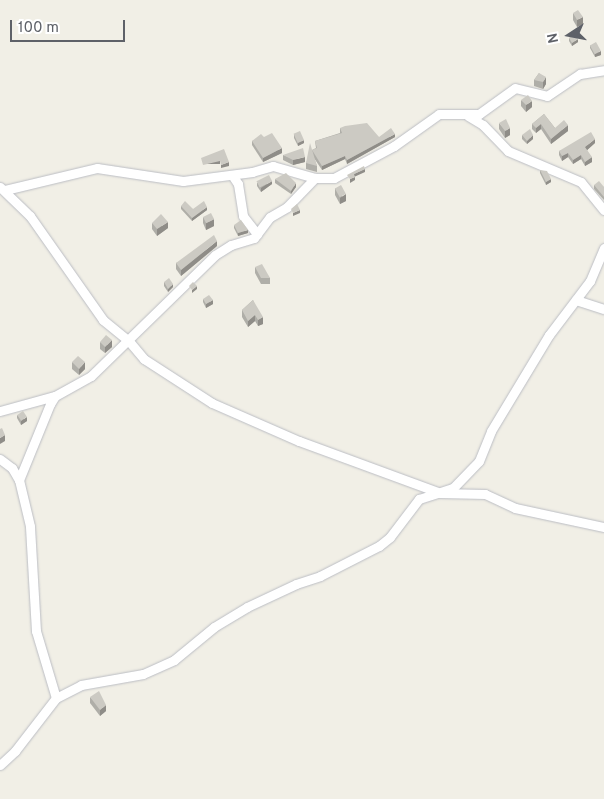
<!DOCTYPE html>
<style>
body{margin:0}
#map{position:relative;width:604px;height:799px;overflow:hidden;background:#f1efe6;font-family:Overpass,sans-serif}
div>[style]{position:absolute}
.roads{filter:drop-shadow(0 0 1px #bbbdc3) drop-shadow(0 0 1px #bbbdc3)}
.minor>*{height:9px;margin:-4.5px;padding:0 4.5px;transform-origin:4.5px;border-radius:4.5px;background:#fff}
.wall>*{inset:0;background:#afaea8}
.shaded-wall>*{inset:0;background:#8f8d88;transform-origin:0 0}
.building>*{inset:0;background:#cccac3;transform-origin:0 0}
span{translate:-50% -50%;white-space:nowrap;text-align:center;line-height:1.15;-webkit-text-stroke:4.5px #fff;paint-order:stroke}
.north{position:absolute;left:544px;top:10px;width:50px;height:50px;-webkit-text-stroke:4px #fff;paint-order:stroke;rotate:259deg;font-size:14px;font-weight:700;line-height:20px;text-align:center;color:#5e6168}
.north::after{content:'';display:block;margin:auto;width:18px;height:22px;background:#5e6168;clip-path:polygon(50% 0,100% 100%,50% 72%,0 100%)}
.scale{position:absolute;left:10px;top:20px;width:115px;height:22px;box-sizing:border-box;border:2px solid #5e6168;border-top:0;padding-left:6px;font-size:15px;line-height:18px;white-space:nowrap;color:#5e6168;-webkit-text-stroke:4px #fff;paint-order:stroke}
</style>
<div id="map">
<div class="roads">
<div class="minor">
<div style="left:468px;top:116px;width:17px;rotate:31deg"></div>
<div style="left:483px;top:125px;width:36px;rotate:46deg"></div>
<div style="left:508px;top:151px;width:79px;rotate:23deg"></div>
<div style="left:581px;top:182px;width:36px;rotate:51deg"></div>
<div style="left:232px;top:175px;width:11px;rotate:56deg"></div>
<div style="left:238px;top:184px;width:32px;rotate:81deg"></div>
<div style="left:243px;top:216px;width:23px;rotate:52deg"></div>
<div style="left:0;top:187px;width:42px;rotate:44deg"></div>
<div style="left:30px;top:216px;width:127px;rotate:54.9deg"></div>
<div style="left:103px;top:320px;width:32px;rotate:39deg"></div>
<div style="left:128px;top:340px;width:25px;rotate:50deg"></div>
<div style="left:144px;top:359px;width:81px;rotate:32.9deg"></div>
<div style="left:212px;top:403px;width:95px;rotate:23.6deg"></div>
<div style="left:299px;top:441px;width:150px;rotate:20.2deg"></div>
<div style="left:440px;top:493px;width:45px;rotate:1.3deg"></div>
<div style="left:485px;top:494px;width:33px;rotate:25deg"></div>
<div style="left:515px;top:508px;width:91px;rotate:12.1deg"></div>
<div style="left:5px;top:190px;width:95px;rotate:-13.4deg"></div>
<div style="left:97px;top:168px;width:87px;rotate:8.6deg"></div>
<div style="left:183px;top:181px;width:70px;rotate:-7.4deg"></div>
<div style="left:252px;top:172px;width:22px;rotate:-16deg"></div>
<div style="left:273px;top:166px;width:44px;rotate:15.9deg"></div>
<div style="left:315px;top:178px;width:19px"></div>
<div style="left:334px;top:178px;width:68px;rotate:-28.1deg"></div>
<div style="left:394px;top:146px;width:55px;rotate:-35.4deg"></div>
<div style="left:439px;top:114px;width:40px"></div>
<div style="left:479px;top:114px;width:44px;rotate:-35.8deg"></div>
<div style="left:515px;top:88px;width:33px;rotate:14deg"></div>
<div style="left:547px;top:96px;width:40px;rotate:-34deg"></div>
<div style="left:580px;top:74px;width:24px;rotate:-9deg"></div>
<div style="left:576px;top:300px;width:29px;rotate:18deg"></div>
<div style="left:0;top:411px;width:57px;rotate:-15.3deg"></div>
<div style="left:0;top:459px;width:15px;rotate:37deg"></div>
<div style="left:12px;top:468px;width:14px;rotate:60deg"></div>
<div style="left:56px;top:698px;width:70px;rotate:-106.6deg"></div>
<div style="left:36px;top:631px;width:105px;rotate:-93.3deg"></div>
<div style="left:30px;top:526px;width:47px;rotate:-103.4deg"></div>
<div style="left:19px;top:480px;width:82px;rotate:-67.8deg"></div>
<div style="left:50px;top:404px;width:9px;rotate:-58deg"></div>
<div style="left:55px;top:396px;width:41px;rotate:-29.1deg"></div>
<div style="left:91px;top:376px;width:173px;rotate:-44.3deg"></div>
<div style="left:215px;top:255px;width:19px;rotate:-32deg"></div>
<div style="left:231px;top:245px;width:24px;rotate:-17deg"></div>
<div style="left:254px;top:238px;width:26px;rotate:-53deg"></div>
<div style="left:270px;top:217px;width:20px;rotate:-30deg"></div>
<div style="left:287px;top:207px;width:40px;rotate:-46deg"></div>
<div style="left:0;top:765px;width:21px;rotate:-43deg"></div>
<div style="left:15px;top:751px;width:67px;rotate:-52.3deg"></div>
<div style="left:56px;top:698px;width:28px;rotate:-27deg"></div>
<div style="left:81px;top:685px;width:63px;rotate:-10.1deg"></div>
<div style="left:143px;top:674px;width:34px;rotate:-24deg"></div>
<div style="left:174px;top:660px;width:52px;rotate:-39.5deg"></div>
<div style="left:214px;top:627px;width:39px;rotate:-31deg"></div>
<div style="left:247px;top:607px;width:54px;rotate:-25.1deg"></div>
<div style="left:296px;top:584px;width:25px;rotate:-18deg"></div>
<div style="left:320px;top:576px;width:66px;rotate:-27deg"></div>
<div style="left:379px;top:546px;width:14px;rotate:-39deg"></div>
<div style="left:390px;top:537px;width:48px;rotate:-52.7deg"></div>
<div style="left:419px;top:499px;width:36px;rotate:-18deg"></div>
<div style="left:453px;top:488px;width:37px;rotate:-46deg"></div>
<div style="left:479px;top:461px;width:32px;rotate:-68deg"></div>
<div style="left:491px;top:431px;width:112px;rotate:-58.9deg"></div>
<div style="left:549px;top:335px;width:68px;rotate:-52.8deg"></div>
<div style="left:590px;top:281px;width:36px;rotate:-67deg"></div>
</div>
</div>
<div class="wall">
<div style="clip-path:polygon(573px 13px,583px 24px,577px 27px,573px 20px)"></div>
<div style="clip-path:polygon(569px 38px,578px 42px,572px 46px,569px 41px)"></div>
<div style="clip-path:polygon(590px 45px,601px 55px,595px 57px,590px 48px)"></div>
<div style="clip-path:polygon(539px 73px,546px 84px,543px 89px,534px 86px,534px 80px)"></div>
<div style="clip-path:polygon(521px 100px,532px 107px,526px 112px,521px 106px)"></div>
<div style="clip-path:polygon(544px 114px,555px 128px,568px 131px,551px 144px,541px 129px,536px 133px,532px 129px,532px 124px)"></div>
<div style="clip-path:polygon(499px 123px,510px 135px,505px 138px,499px 129px)"></div>
<div style="clip-path:polygon(340px 128px,379px 137px,395px 137px,347px 164px,345px 159px,322px 170px,314px 158px,317px 166px,317px 172px,306px 169px,306px 163px,312px 150px,316px 148px,315px 141px,340px 133px)"></div>
<div style="clip-path:polygon(294px 134px,304px 143px,298px 146px,294px 138px)"></div>
<div style="clip-path:polygon(522px 135px,533px 139px,527px 144px,522px 139px)"></div>
<div style="clip-path:polygon(264px 137px,282px 153px,263px 162px,252px 145px,252px 141px)"></div>
<div style="clip-path:polygon(595px 143px,587px 150px,592px 162px,585px 166px,581px 159px,573px 164px,568px 157px,562px 161px,559px 155px,559px 151px)"></div>
<div style="clip-path:polygon(283px 155px,305px 162px,293px 165px,283px 160px)"></div>
<div style="clip-path:polygon(540px 170px,551px 182px,546px 185px,540px 173px)"></div>
<div style="clip-path:polygon(275px 179px,296px 187px,291px 194px,275px 183px)"></div>
<div style="clip-path:polygon(257px 183px,272px 184px,261px 192px,257px 186px)"></div>
<div style="clip-path:polygon(594px 185px,604px 187px,604px 200px,594px 189px)"></div>
<div style="clip-path:polygon(335px 188px,346px 201px,340px 204px,335px 195px)"></div>
<div style="clip-path:polygon(181px 206px,193px 209px,207px 210px,192px 221px,181px 209px)"></div>
<div style="clip-path:polygon(203px 217px,214px 226px,206px 230px,203px 223px)"></div>
<div style="clip-path:polygon(152px 223px,168px 228px,157px 236px,152px 229px)"></div>
<div style="clip-path:polygon(234px 225px,248px 233px,238px 236px,234px 228px)"></div>
<div style="clip-path:polygon(217px 246px,181px 276px,176px 269px,176px 263px)"></div>
<div style="clip-path:polygon(255px 267px,270px 278px,270px 284px,261px 284px,255px 273px)"></div>
<div style="clip-path:polygon(164px 282px,173px 287px,168px 292px,164px 286px)"></div>
<div style="clip-path:polygon(203px 299px,213px 304px,206px 308px,203px 302px)"></div>
<div style="clip-path:polygon(253px 300px,263px 324px,258px 326px,255px 321px,248px 327px,242px 317px,242px 310px)"></div>
<div style="clip-path:polygon(100px 342px,112px 347px,105px 353px,100px 349px)"></div>
<div style="clip-path:polygon(72px 362px,85px 369px,79px 375px,72px 369px)"></div>
<div style="clip-path:polygon(17px 415px,27px 421px,21px 425px,17px 418px)"></div>
<div style="clip-path:polygon(90px 697px,106px 711px,100px 716px,90px 703px)"></div>
</div>
<div class="shaded-wall">
<div style="clip-path:polygon(583px 17px,583px 24px,577px 27px,577px 20px)"></div>
<div style="clip-path:polygon(578px 39px,578px 42px,572px 46px,572px 43px)"></div>
<div style="clip-path:polygon(601px 51px,601px 55px,595px 57px,595px 54px)"></div>
<div style="clip-path:polygon(546px 77px,546px 84px,543px 89px,543px 82px)"></div>
<div style="clip-path:polygon(532px 101px,532px 107px,526px 112px,526px 105px)"></div>
<div style="clip-path:polygon(541px 124px,541px 129px,536px 133px,536px 128px)"></div>
<div style="clip-path:polygon(568px 125px,568px 131px,551px 144px,551px 139px)"></div>
<div style="clip-path:polygon(510px 128px,510px 135px,505px 138px,505px 131px)"></div>
<div style="clip-path:polygon(395px 134px,395px 137px,347px 164px,347px 160px)"></div>
<div style="clip-path:polygon(533px 135px,533px 139px,527px 144px,527px 141px)"></div>
<div style="clip-path:polygon(595px 139px,595px 143px,585px 152px,585px 147px)"></div>
<div style="clip-path:polygon(304px 140px,304px 143px,298px 146px,298px 143px)"></div>
<div style="clip-path:polygon(282px 148px,282px 153px,263px 162px,263px 158px)"></div>
<div style="clip-path:polygon(568px 153px,568px 157px,562px 161px,562px 156px)"></div>
<div style="clip-path:polygon(581px 155px,581px 159px,573px 164px,573px 160px)"></div>
<div style="clip-path:polygon(345px 156px,345px 159px,322px 170px,322px 166px)"></div>
<div style="clip-path:polygon(305px 157px,305px 162px,293px 165px,293px 160px)"></div>
<div style="clip-path:polygon(592px 157px,592px 162px,585px 166px,585px 162px)"></div>
<div style="left:220px;top:161px;width:3px;height:17px;rotate:90deg"></div>
<div style="clip-path:polygon(229px 162px,229px 166px,221px 168px,221px 165px)"></div>
<div style="clip-path:polygon(365px 169px,365px 172px,354px 177px,354px 174px)"></div>
<div style="clip-path:polygon(355px 177px,355px 180px,350px 183px,350px 179px)"></div>
<div style="clip-path:polygon(551px 179px,551px 182px,546px 185px,546px 182px)"></div>
<div style="clip-path:polygon(272px 181px,272px 184px,261px 192px,261px 188px)"></div>
<div style="clip-path:polygon(296px 183px,296px 187px,291px 194px,291px 191px)"></div>
<div style="clip-path:polygon(346px 194px,346px 201px,340px 204px,340px 198px)"></div>
<div style="clip-path:polygon(207px 207px,207px 210px,192px 221px,192px 218px)"></div>
<div style="clip-path:polygon(300px 210px,300px 213px,293px 216px,293px 213px)"></div>
<div style="clip-path:polygon(214px 219px,214px 226px,206px 230px,206px 223px)"></div>
<div style="clip-path:polygon(168px 222px,168px 228px,157px 236px,157px 229px)"></div>
<div style="clip-path:polygon(248px 230px,248px 233px,238px 236px,238px 233px)"></div>
<div style="clip-path:polygon(217px 241px,217px 246px,181px 276px,181px 270px)"></div>
<div style="clip-path:polygon(173px 284px,173px 287px,168px 292px,168px 289px)"></div>
<div style="clip-path:polygon(197px 286px,197px 289px,192px 293px,192px 290px)"></div>
<div style="clip-path:polygon(213px 300px,213px 304px,206px 308px,206px 304px)"></div>
<div style="clip-path:polygon(255px 315px,255px 321px,248px 327px,248px 321px)"></div>
<div style="clip-path:polygon(263px 317px,263px 324px,258px 326px,258px 320px)"></div>
<div style="clip-path:polygon(112px 340px,112px 347px,105px 353px,105px 347px)"></div>
<div style="clip-path:polygon(85px 362px,85px 369px,79px 375px,79px 369px)"></div>
<div style="clip-path:polygon(27px 417px,27px 421px,21px 425px,21px 421px)"></div>
<div style="clip-path:polygon(5px 435px,5px 441px,0 444px,0 438px)"></div>
<div style="clip-path:polygon(106px 705px,106px 711px,100px 716px,100px 710px)"></div>
</div>
<div class="building">
<div style="clip-path:polygon(578px 10px,583px 17px,577px 20px,573px 13px)"></div>
<div style="clip-path:polygon(574px 33px,578px 39px,572px 43px,569px 38px)"></div>
<div style="left:596px;top:42px;width:10px;height:7px;rotate:61deg"></div>
<div style="clip-path:polygon(539px 73px,546px 77px,543px 82px,534px 80px)"></div>
<div style="clip-path:polygon(528px 95px,532px 101px,526px 105px,521px 100px)"></div>
<div style="clip-path:polygon(544px 114px,555px 128px,564px 120px,568px 125px,551px 139px,541px 124px,536px 128px,532px 124px)"></div>
<div style="clip-path:polygon(506px 119px,510px 128px,505px 131px,499px 123px)"></div>
<div style="clip-path:polygon(367px 123px,379px 137px,391px 128px,395px 134px,347px 160px,345px 156px,322px 166px,312px 150px,317px 148px,315px 141px,342px 133px,340px 128px,345px 126px)"></div>
<div style="clip-path:polygon(530px 129px,533px 135px,527px 141px,522px 135px)"></div>
<div style="left:300px;top:131px;width:10px;height:7px;rotate:66deg"></div>
<div style="clip-path:polygon(591px 132px,595px 139px,585px 147px,592px 157px,585px 162px,581px 155px,573px 160px,568px 153px,562px 156px,559px 151px)"></div>
<div style="clip-path:polygon(272px 133px,282px 148px,263px 158px,252px 141px,261px 134px,264px 137px)"></div>
<div style="clip-path:polygon(310px 143px,317px 166px,306px 163px)"></div>
<div style="clip-path:polygon(303px 148px,305px 157px,293px 160px,283px 155px)"></div>
<div style="clip-path:polygon(224px 149px,229px 162px,221px 165px,220px 161px,203px 165px,201px 158px)"></div>
<div style="clip-path:polygon(364px 166px,365px 169px,354px 174px,355px 177px,350px 179px,347px 175px)"></div>
<div style="clip-path:polygon(540px 170px,547px 171px,551px 179px,546px 182px)"></div>
<div style="clip-path:polygon(286px 173px,296px 183px,291px 191px,275px 179px)"></div>
<div style="left:269px;top:175px;width:7px;height:14px;rotate:63deg"></div>
<div style="clip-path:polygon(599px 181px,604px 187px,604px 197px,594px 185px)"></div>
<div style="left:341px;top:185px;width:10px;height:7px;rotate:61deg"></div>
<div style="clip-path:polygon(185px 201px,193px 209px,204px 201px,207px 207px,192px 218px,181px 206px)"></div>
<div style="clip-path:polygon(297px 204px,300px 210px,293px 213px,291px 209px)"></div>
<div style="left:211px;top:213px;width:7px;height:9px;rotate:63deg"></div>
<div style="clip-path:polygon(161px 214px,168px 222px,157px 229px,152px 223px)"></div>
<div style="clip-path:polygon(241px 220px,248px 230px,238px 233px,234px 225px)"></div>
<div style="clip-path:polygon(214px 235px,217px 241px,181px 270px,176px 263px)"></div>
<div style="clip-path:polygon(262px 264px,270px 278px,261px 278px,255px 267px)"></div>
<div style="clip-path:polygon(169px 278px,173px 284px,168px 289px,164px 282px)"></div>
<div style="clip-path:polygon(193px 282px,197px 286px,192px 290px,189px 286px)"></div>
<div style="clip-path:polygon(209px 295px,213px 300px,206px 304px,203px 299px)"></div>
<div style="clip-path:polygon(253px 300px,263px 317px,258px 320px,255px 315px,248px 321px,242px 310px)"></div>
<div style="clip-path:polygon(106px 335px,112px 340px,105px 347px,100px 342px)"></div>
<div style="clip-path:polygon(78px 356px,85px 362px,79px 369px,72px 362px)"></div>
<div style="left:23px;top:411px;width:7px;height:7px;rotate:56deg"></div>
<div style="clip-path:polygon(2px 428px,5px 435px,0 438px,0 429px)"></div>
<div style="clip-path:polygon(99px 691px,106px 705px,100px 710px,90px 697px)"></div>
</div>
<div class="north">N</div>
<div class="scale">100 m</div>
</div>
